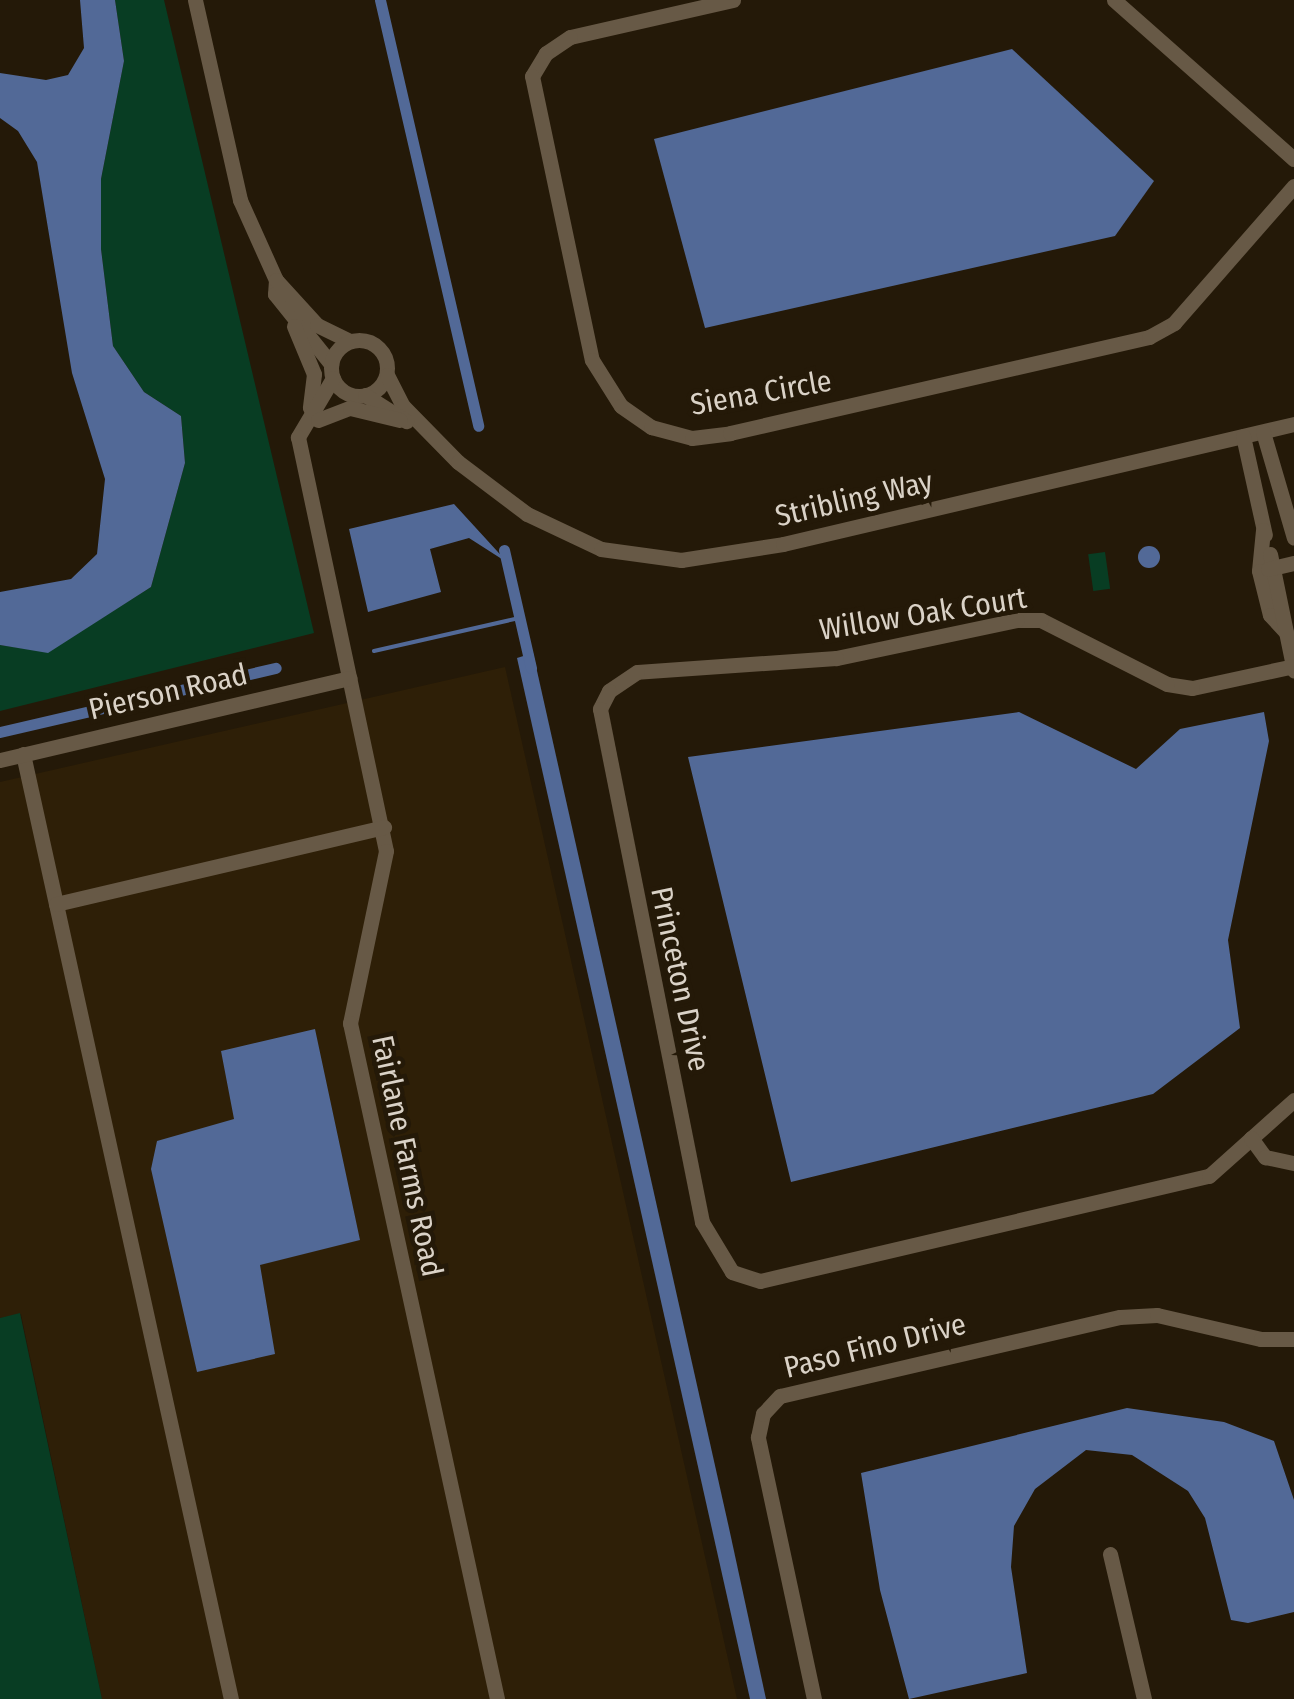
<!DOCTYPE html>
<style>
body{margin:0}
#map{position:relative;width:1294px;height:1699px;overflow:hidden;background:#241908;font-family:"Fira Sans Condensed",sans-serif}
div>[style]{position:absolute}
.built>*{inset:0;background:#2e1f07}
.green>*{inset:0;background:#083d23;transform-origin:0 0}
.water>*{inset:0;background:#526997}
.round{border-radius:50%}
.stream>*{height:4px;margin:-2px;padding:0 2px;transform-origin:2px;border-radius:2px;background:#526997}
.canal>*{height:11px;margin:-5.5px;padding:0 5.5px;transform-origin:5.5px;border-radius:5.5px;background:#526997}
.minor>*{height:15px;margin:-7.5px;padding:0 7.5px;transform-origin:7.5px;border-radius:7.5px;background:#675946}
.minor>.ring{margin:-7.5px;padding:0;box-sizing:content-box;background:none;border:15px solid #675946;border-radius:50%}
span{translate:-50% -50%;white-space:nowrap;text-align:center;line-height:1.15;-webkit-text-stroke:9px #241908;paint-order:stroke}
.street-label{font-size:30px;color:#dad2c7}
</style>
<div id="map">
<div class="built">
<div style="clip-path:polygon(505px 667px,737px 1699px,102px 1699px,21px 1314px,0 1318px,0 782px)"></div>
</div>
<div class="green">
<div style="clip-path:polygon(115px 0,164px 0,314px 633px,0 711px,0 645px,48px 652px,151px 587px,185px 463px,181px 416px,144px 392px,113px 346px,101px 249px,101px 179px,124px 61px)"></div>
<div style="left:1105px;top:552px;width:37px;height:17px;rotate:82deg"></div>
<div style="clip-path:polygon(20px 1313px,102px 1699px,0 1699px,0 1318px)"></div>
</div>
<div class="water">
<div style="clip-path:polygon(80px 0,115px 0,124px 61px,101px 179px,101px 249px,113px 346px,144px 392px,181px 416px,185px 463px,151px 587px,48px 653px,0 645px,0 592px,71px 579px,97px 554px,105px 479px,72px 373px,37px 162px,18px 131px,0 118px,0 73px,46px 80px,68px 75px,84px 48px)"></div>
<div style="clip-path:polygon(1012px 49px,1154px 181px,1115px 236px,705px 328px,654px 139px)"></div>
<div style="clip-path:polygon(454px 504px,508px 563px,469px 538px,430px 549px,441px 592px,368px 612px,349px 529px)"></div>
<div class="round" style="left:1138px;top:546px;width:22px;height:22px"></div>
<div style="clip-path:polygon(533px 653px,729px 1528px,766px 1699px,750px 1699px,517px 658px)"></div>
<div style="clip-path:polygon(1019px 712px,1136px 769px,1180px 729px,1264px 712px,1269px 741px,1228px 940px,1240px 1028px,1153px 1094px,791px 1182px,688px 757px)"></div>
<div style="clip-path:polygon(315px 1029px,360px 1240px,260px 1265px,275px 1354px,197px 1372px,151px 1169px,157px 1141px,234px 1119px,221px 1051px)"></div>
<div style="clip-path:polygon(1127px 1408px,1224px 1422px,1274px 1441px,1294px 1500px,1294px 1612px,1248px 1623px,1231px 1620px,1205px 1518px,1188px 1491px,1132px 1455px,1086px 1450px,1035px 1489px,1014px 1526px,1011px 1567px,1027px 1673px,909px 1699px,880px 1590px,861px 1473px)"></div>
</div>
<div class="stream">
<div style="left:374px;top:651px;width:149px;rotate:-12.8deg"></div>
</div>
<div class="canal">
<div style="left:380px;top:0;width:437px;rotate:77deg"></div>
<div style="left:504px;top:550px;width:121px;rotate:77.1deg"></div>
<div style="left:0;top:732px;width:283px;rotate:-13.1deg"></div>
</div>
<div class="minor">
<div style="left:195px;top:0;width:205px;rotate:77.3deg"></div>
<div style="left:240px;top:200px;width:88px;rotate:65.8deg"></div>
<div style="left:276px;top:280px;width:14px;rotate:94deg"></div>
<div style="left:275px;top:294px;width:90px;rotate:51.3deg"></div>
<div style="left:733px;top:0;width:167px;rotate:167.2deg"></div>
<div style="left:570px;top:37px;width:29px;rotate:146deg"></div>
<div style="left:546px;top:53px;width:27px;rotate:121deg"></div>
<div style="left:532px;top:76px;width:290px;rotate:78.1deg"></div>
<div style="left:592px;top:360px;width:54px;rotate:57.8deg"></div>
<div style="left:621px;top:406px;width:37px;rotate:35deg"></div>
<div style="left:651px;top:427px;width:42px;rotate:15deg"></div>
<div style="left:692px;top:438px;width:38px;rotate:-7deg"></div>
<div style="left:730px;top:433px;width:430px;rotate:-12.9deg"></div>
<div style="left:1149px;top:337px;width:29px;rotate:-29deg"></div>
<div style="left:1174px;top:323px;width:182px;rotate:-48.8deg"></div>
<div style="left:1114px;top:0;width:240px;rotate:41.5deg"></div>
<div style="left:276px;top:280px;width:61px;rotate:47.7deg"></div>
<div style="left:317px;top:325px;width:37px;rotate:26deg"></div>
<div style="left:294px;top:326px;width:52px;rotate:67.4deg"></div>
<div style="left:314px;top:374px;width:34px;rotate:97deg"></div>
<div class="ring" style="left:331px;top:340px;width:41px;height:41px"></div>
<div style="left:387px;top:375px;width:35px;rotate:63deg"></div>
<div style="left:403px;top:406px;width:78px;rotate:45.5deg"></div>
<div style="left:458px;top:462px;width:86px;rotate:37deg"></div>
<div style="left:527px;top:514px;width:82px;rotate:25.3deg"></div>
<div style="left:601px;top:549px;width:81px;rotate:7.8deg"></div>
<div style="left:681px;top:560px;width:103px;rotate:-8.9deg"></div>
<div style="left:783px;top:544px;width:525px;rotate:-13.22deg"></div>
<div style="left:333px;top:378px;width:69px;rotate:120.7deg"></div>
<div style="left:298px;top:437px;width:423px;rotate:78deg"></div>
<div style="left:386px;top:851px;width:176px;rotate:101.8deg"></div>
<div style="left:350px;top:1023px;width:692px;rotate:77.73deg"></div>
<div style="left:365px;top:395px;width:49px;rotate:32.4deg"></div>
<div style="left:318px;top:420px;width:34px;rotate:-21deg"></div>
<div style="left:350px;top:408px;width:51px;rotate:13.5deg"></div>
<div style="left:1263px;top:432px;width:110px;rotate:73.7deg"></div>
<div style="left:1243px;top:436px;width:101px;rotate:77.5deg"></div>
<div style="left:1263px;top:530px;width:41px;rotate:95.6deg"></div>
<div style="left:1259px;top:571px;width:45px;rotate:76deg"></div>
<div style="left:1270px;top:615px;width:23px;rotate:47deg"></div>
<div style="left:1270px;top:554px;width:119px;rotate:78.4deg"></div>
<div style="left:1268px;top:569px;width:27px;rotate:-13deg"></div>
<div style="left:1294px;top:666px;width:104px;rotate:167.8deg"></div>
<div style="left:1192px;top:688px;width:25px;rotate:-171deg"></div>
<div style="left:1167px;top:684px;width:141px;rotate:-153.1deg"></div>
<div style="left:1041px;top:620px;width:24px;rotate:180deg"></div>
<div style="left:1017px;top:620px;width:185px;rotate:168.1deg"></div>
<div style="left:836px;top:658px;width:199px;rotate:176deg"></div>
<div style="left:637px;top:672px;width:34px;rotate:146deg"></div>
<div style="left:609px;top:691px;width:20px;rotate:117deg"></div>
<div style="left:600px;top:709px;width:523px;rotate:78.75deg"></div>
<div style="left:702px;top:1222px;width:58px;rotate:59deg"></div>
<div style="left:732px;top:1272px;width:29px;rotate:18deg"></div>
<div style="left:760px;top:1281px;width:461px;rotate:-13.2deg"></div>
<div style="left:1209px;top:1176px;width:114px;rotate:-41.8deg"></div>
<div style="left:23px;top:754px;width:968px;rotate:77.59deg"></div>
<div style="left:0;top:760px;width:359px;rotate:-13.2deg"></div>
<div style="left:56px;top:904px;width:337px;rotate:-13.2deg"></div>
<div style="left:1251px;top:1138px;width:24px;rotate:54deg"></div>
<div style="left:1265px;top:1157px;width:30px;rotate:12deg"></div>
<div style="left:1110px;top:1554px;width:149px;rotate:76.8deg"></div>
<div style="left:814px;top:1699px;width:268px;rotate:-102.1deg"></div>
<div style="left:758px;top:1437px;width:24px;rotate:-78deg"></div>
<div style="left:763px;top:1414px;width:25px;rotate:-47deg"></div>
<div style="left:780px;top:1396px;width:349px;rotate:-13.1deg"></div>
<div style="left:1120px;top:1317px;width:37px;rotate:-3deg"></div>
<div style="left:1157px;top:1315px;width:107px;rotate:13deg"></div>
<div style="left:1261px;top:1339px;width:33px"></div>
</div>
<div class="street-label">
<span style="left:761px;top:393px;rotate:-10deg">Siena Circle</span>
<span style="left:854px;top:499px;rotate:-13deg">Stribling Way</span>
<span style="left:923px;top:614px;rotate:-9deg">Willow Oak Court</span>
<span style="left:168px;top:692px;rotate:-13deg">Pierson Road</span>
<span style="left:680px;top:979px;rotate:78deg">Princeton Drive</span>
<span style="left:407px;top:1156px;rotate:78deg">Fairlane Farms Road</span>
<span style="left:875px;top:1346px;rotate:-14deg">Paso Fino Drive</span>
</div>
</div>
